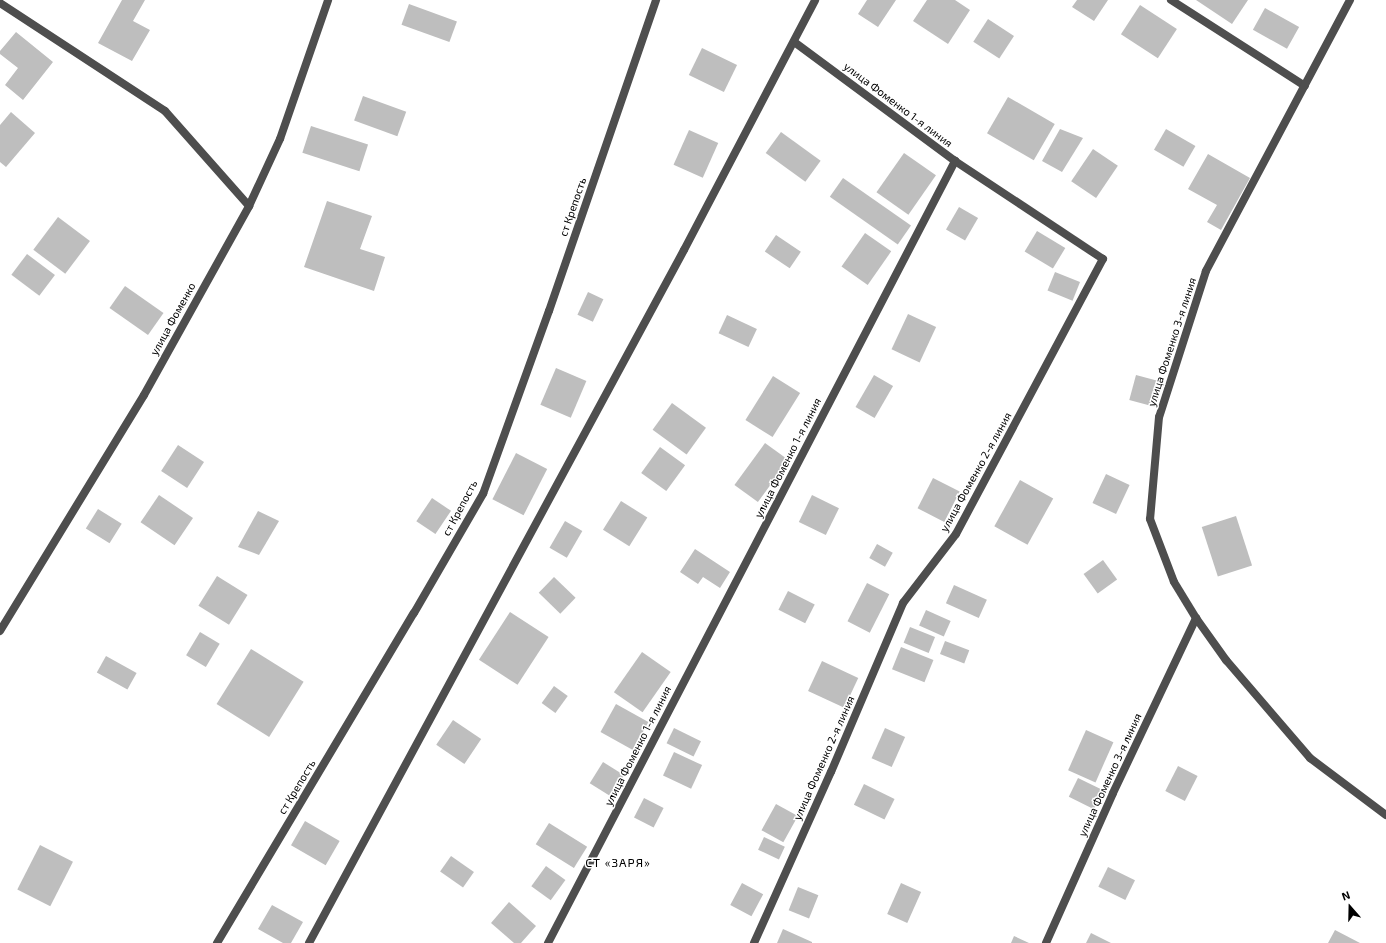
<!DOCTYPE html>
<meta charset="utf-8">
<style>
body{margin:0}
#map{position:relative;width:1386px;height:943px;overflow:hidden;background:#fff;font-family:"Exo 2",sans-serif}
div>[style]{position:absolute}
.building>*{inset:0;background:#bebebe;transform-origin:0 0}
.street>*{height:8px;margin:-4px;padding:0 4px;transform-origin:4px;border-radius:4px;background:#4e4e4e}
span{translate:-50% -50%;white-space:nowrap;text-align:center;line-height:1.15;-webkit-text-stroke:3px #fff;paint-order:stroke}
.street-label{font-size:11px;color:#000}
.neighbourhood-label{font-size:12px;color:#000;letter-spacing:1px}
.north{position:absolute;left:1330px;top:887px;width:40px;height:40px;-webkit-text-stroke:3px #fff;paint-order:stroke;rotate:340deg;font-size:11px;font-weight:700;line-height:16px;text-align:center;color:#000}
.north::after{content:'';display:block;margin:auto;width:14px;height:18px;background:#000;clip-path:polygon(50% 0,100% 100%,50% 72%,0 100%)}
</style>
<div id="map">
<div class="building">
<div style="clip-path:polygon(122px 0,145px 0,133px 21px,150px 30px,132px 61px,98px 43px)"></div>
<div style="clip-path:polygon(867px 0,896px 0,878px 27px,858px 14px)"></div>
<div style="clip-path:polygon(927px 0,955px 0,970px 10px,948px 44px,913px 21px)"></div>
<div style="clip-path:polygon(1077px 0,1108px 0,1094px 21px,1072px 7px)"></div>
<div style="clip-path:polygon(1196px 0,1248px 0,1232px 24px)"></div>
<div style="left:409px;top:4px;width:51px;height:22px;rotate:20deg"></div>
<div style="left:1140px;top:5px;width:44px;height:35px;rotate:33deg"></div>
<div style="left:1265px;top:8px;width:39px;height:25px;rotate:29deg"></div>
<div style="left:988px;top:19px;width:31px;height:27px;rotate:33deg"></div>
<div style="clip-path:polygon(16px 32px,53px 62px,23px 100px,5px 85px,18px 68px,0 54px,0 51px)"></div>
<div style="left:702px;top:48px;width:39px;height:30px;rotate:26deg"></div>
<div style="left:363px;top:96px;width:46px;height:26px;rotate:20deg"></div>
<div style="left:1008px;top:97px;width:54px;height:42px;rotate:30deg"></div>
<div style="clip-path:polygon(11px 112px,35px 133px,6px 167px,0 162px,0 125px)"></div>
<div style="left:311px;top:126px;width:60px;height:28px;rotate:18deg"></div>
<div style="clip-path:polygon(1060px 129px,1083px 138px,1062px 172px,1042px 161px)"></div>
<div style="left:1166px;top:129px;width:34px;height:24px;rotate:30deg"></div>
<div style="left:689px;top:130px;width:32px;height:38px;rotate:24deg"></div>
<div style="left:781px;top:132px;width:49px;height:26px;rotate:36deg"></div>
<div style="left:1093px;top:149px;width:30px;height:39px;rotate:34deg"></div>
<div style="left:904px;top:153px;width:39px;height:48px;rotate:35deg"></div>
<div style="clip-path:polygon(1208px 154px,1250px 178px,1221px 230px,1207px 222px,1217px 205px,1188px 189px)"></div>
<div style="left:843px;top:178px;width:83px;height:23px;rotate:35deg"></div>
<div style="clip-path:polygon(327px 201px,372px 216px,360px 249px,385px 257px,374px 291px,304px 267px)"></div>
<div style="left:959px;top:207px;width:22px;height:26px;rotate:30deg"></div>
<div style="left:58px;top:217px;width:40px;height:41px;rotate:37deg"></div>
<div style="left:1037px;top:231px;width:33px;height:24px;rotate:31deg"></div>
<div style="left:865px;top:233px;width:32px;height:41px;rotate:35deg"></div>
<div style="left:776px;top:235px;width:30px;height:20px;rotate:34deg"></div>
<div style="left:27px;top:254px;width:35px;height:26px;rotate:37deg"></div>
<div style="left:1055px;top:272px;width:27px;height:20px;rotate:22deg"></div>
<div style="left:125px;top:286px;width:47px;height:27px;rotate:35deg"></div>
<div style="left:588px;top:292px;width:17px;height:25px;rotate:25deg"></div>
<div style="left:908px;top:314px;width:31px;height:39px;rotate:25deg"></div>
<div style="left:727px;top:315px;width:33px;height:20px;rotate:25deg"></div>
<div style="left:556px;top:368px;width:33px;height:40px;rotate:23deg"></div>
<div style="left:874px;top:375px;width:22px;height:37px;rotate:30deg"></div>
<div style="left:1136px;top:375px;width:28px;height:26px;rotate:15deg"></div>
<div style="left:773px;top:376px;width:32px;height:52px;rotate:32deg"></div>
<div style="left:672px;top:403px;width:42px;height:33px;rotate:36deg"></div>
<div style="left:765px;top:443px;width:29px;height:52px;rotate:36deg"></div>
<div style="left:178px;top:445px;width:31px;height:31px;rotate:33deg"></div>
<div style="left:660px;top:447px;width:31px;height:32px;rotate:36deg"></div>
<div style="left:516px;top:453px;width:35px;height:52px;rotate:27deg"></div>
<div style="left:1106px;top:474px;width:26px;height:32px;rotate:25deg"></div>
<div style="left:933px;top:478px;width:30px;height:34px;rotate:27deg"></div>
<div style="left:1020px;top:480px;width:38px;height:53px;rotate:29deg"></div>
<div style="left:159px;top:495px;width:41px;height:33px;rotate:34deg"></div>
<div style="left:812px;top:495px;width:30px;height:30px;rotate:26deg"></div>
<div style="left:432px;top:498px;width:23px;height:28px;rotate:34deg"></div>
<div style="left:621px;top:501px;width:31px;height:34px;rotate:32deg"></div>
<div style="left:98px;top:509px;width:28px;height:23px;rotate:32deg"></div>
<div style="clip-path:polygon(258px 511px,279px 521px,259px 555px,238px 547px)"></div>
<div style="left:1236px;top:516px;width:52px;height:36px;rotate:72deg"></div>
<div style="left:565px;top:521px;width:20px;height:31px;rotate:30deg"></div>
<div style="left:877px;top:544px;width:18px;height:16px;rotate:29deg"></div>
<div style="clip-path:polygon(695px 549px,730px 572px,720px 588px,703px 577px,698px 584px,680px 572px)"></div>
<div style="left:1103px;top:560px;width:24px;height:24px;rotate:54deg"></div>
<div style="left:217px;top:576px;width:36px;height:35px;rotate:32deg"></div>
<div style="left:554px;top:577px;width:30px;height:22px;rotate:44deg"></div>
<div style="left:867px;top:583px;width:25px;height:43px;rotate:27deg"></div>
<div style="left:954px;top:585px;width:36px;height:20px;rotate:24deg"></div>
<div style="left:788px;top:591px;width:30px;height:21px;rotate:27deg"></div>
<div style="left:926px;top:610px;width:27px;height:17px;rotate:24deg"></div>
<div style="left:510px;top:612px;width:46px;height:57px;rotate:33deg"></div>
<div style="left:910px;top:627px;width:27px;height:17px;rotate:22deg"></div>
<div style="left:200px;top:632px;width:23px;height:27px;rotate:31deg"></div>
<div style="left:945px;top:641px;width:26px;height:14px;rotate:21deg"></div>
<div style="left:901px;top:647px;width:35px;height:24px;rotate:22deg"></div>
<div style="left:251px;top:649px;width:62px;height:65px;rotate:32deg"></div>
<div style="left:642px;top:652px;width:35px;height:49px;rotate:35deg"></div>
<div style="left:106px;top:656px;width:35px;height:19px;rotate:29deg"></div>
<div style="left:822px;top:661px;width:40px;height:33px;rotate:25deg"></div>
<div style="left:554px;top:686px;width:17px;height:21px;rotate:36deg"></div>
<div style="left:616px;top:704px;width:37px;height:32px;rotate:29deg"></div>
<div style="left:453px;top:720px;width:34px;height:30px;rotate:34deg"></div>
<div style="left:674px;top:728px;width:30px;height:17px;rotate:26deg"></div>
<div style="left:885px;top:728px;width:22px;height:33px;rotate:24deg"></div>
<div style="left:1086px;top:730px;width:30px;height:44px;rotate:24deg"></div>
<div style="left:674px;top:752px;width:31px;height:26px;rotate:25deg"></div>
<div style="left:603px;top:762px;width:25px;height:25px;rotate:32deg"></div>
<div style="left:1178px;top:766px;width:22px;height:28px;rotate:27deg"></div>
<div style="left:1078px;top:778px;width:28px;height:21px;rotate:26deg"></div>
<div style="left:864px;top:784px;width:34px;height:23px;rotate:26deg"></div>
<div style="left:644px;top:798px;width:22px;height:22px;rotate:27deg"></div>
<div style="left:776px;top:804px;width:25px;height:30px;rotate:29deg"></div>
<div style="left:305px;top:821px;width:40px;height:28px;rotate:30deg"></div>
<div style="left:549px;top:823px;width:45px;height:25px;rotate:32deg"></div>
<div style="left:764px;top:837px;width:23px;height:14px;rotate:25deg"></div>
<div style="left:40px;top:845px;width:37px;height:50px;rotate:27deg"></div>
<div style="left:451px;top:856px;width:28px;height:19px;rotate:35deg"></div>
<div style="left:546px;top:866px;width:24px;height:25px;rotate:36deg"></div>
<div style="left:1108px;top:867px;width:30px;height:22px;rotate:26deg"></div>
<div style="left:742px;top:883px;width:24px;height:25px;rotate:28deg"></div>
<div style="left:901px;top:883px;width:22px;height:34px;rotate:24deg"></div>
<div style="left:798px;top:887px;width:22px;height:25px;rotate:22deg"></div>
<div style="clip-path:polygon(509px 902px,536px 926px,521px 943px,514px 943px,491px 923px)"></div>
<div style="clip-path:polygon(272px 905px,303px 922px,291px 943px,283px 943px,258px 929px)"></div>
<div style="clip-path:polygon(783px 929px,812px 942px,812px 943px,777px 943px)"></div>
<div style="clip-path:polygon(1335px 930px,1360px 943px,1328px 943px)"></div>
<div style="clip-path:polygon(1091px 933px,1111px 943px,1086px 943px)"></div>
<div style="clip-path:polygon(1014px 936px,1029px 943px,1011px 943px)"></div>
</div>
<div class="street">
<div style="left:1171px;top:0;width:159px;rotate:32.7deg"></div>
<div style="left:1350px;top:0;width:307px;rotate:118deg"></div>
<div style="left:1206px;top:271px;width:153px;rotate:107.8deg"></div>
<div style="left:1159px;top:417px;width:102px;rotate:95deg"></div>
<div style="left:1150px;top:519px;width:67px;rotate:69.1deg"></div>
<div style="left:1174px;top:582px;width:42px;rotate:58.6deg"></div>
<div style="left:1196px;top:618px;width:52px;rotate:54.5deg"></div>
<div style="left:1226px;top:660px;width:129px;rotate:49.4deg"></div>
<div style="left:1310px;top:758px;width:95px;rotate:36.9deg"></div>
<div style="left:0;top:3px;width:197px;rotate:33.2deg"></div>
<div style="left:165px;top:111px;width:127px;rotate:48.5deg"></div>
<div style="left:0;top:631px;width:276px;rotate:-58.6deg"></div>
<div style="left:144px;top:395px;width:216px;rotate:-60.9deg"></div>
<div style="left:249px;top:206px;width:74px;rotate:-65.2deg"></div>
<div style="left:280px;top:139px;width:147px;rotate:-70.9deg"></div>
<div style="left:217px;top:943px;width:384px;rotate:-59.2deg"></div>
<div style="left:414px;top:613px;width:138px;rotate:-59.9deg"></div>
<div style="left:483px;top:494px;width:195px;rotate:-70.2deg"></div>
<div style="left:549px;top:311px;width:329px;rotate:-71deg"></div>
<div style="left:309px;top:943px;width:788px;rotate:-61.58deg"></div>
<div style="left:684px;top:250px;width:282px;rotate:-62.3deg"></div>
<div style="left:548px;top:943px;width:882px;rotate:-62.5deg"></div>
<div style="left:955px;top:161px;width:200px;rotate:-143.5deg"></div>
<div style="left:754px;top:943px;width:188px;rotate:-65.8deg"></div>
<div style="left:831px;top:772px;width:184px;rotate:-66.9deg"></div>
<div style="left:903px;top:603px;width:87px;rotate:-52.5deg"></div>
<div style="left:956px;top:534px;width:312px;rotate:-61.9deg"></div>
<div style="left:1103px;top:259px;width:178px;rotate:-146.5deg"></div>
<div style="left:1046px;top:943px;width:164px;rotate:-65.9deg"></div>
<div style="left:1113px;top:793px;width:194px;rotate:-64.6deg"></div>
</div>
<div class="street-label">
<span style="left:898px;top:105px;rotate:37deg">улица Фоменко 1-я линия</span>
<span style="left:573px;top:207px;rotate:-71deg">ст Крепость</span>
<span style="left:173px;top:319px;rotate:-61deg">улица Фоменко</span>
<span style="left:1172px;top:342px;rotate:-72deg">улица Фоменко 3-я линия</span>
<span style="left:788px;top:458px;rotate:-63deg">улица Фоменко 1-я линия</span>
<span style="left:976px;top:472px;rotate:-61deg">улица Фоменко 2-я линия</span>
<span style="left:460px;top:508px;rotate:-62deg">ст Крепость</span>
<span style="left:638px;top:746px;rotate:-63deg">улица Фоменко 1-я линия</span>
<span style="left:824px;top:758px;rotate:-66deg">улица Фоменко 2-я линия</span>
<span style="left:1110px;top:775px;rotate:-65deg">улица Фоменко 3-я линия</span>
<span style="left:297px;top:787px;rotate:-59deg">ст Крепость</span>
</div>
<div class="neighbourhood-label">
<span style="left:618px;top:863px">СТ «ЗАРЯ»</span>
</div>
<div class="north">N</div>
</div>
